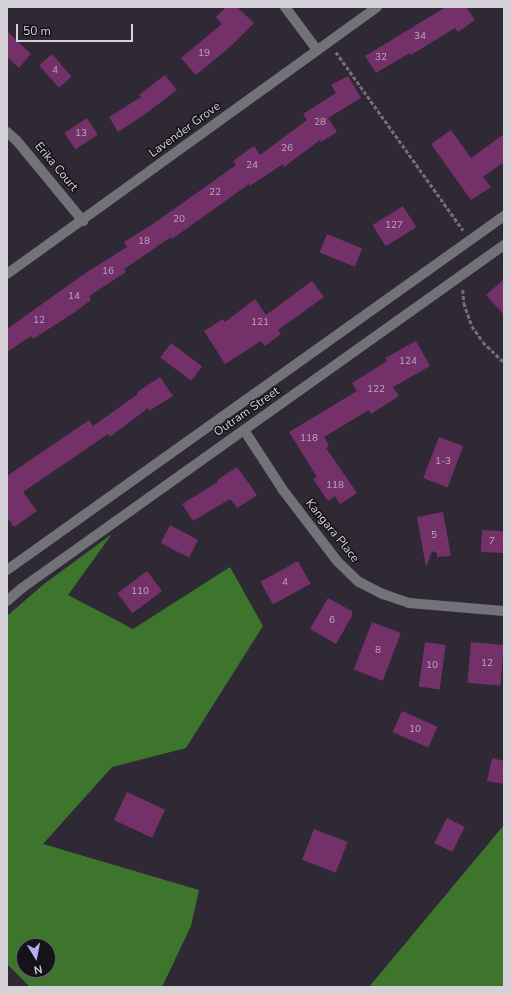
<!DOCTYPE html>
<style>
body{margin:0}
#map{position:relative;width:511px;height:994px;overflow:hidden;background:#2f2935;font-family:"Nunito Sans",sans-serif}
div>[style]{position:absolute}
.forest>*{inset:0;background:#3d752d}
.building>*{inset:0;background:#733069;transform-origin:0 0}
.path>*{height:2.5px;margin-top:-1.25px;transform-origin:0;background:repeating-linear-gradient(90deg,#736e78 0 4px,transparent 0 6px)}
.minor>*{height:10px;margin:-5px;padding:0 5px;transform-origin:5px;border-radius:5px;background:#727279}
span{translate:-50% -50%;white-space:nowrap;text-align:center;line-height:1.15;-webkit-text-stroke:3px #161318;paint-order:stroke}
.number-label{font-size:10px;color:#bca9bd}
.number-label span{-webkit-text-stroke-width:0}
.street-label{font-size:12px;color:#d5d1d9}
.frame{position:absolute;inset:0;border:8px solid #d5d1d9;pointer-events:none}
.north{position:absolute;left:16px;top:938px;width:40px;height:40px;box-sizing:border-box;background:#161318;border:1px solid #625f65;border-radius:50%;rotate:170deg;font-size:11px;font-weight:700;line-height:16px;text-align:center;color:#d5d1d9}
.north::after{content:'';display:block;margin:auto;width:14px;height:18px;background:#b9abf7;clip-path:polygon(50% 0,100% 100%,50% 72%,0 100%)}
.scale{position:absolute;left:16px;top:24px;width:117px;height:18px;box-sizing:border-box;border:2px solid #d5d1d9;border-top:0;padding-left:5px;font-size:12px;line-height:14px;white-space:nowrap;color:#d5d1d9;-webkit-text-stroke:3px #161318;paint-order:stroke}
</style>
<div id="map">
<div class="forest">
<div style="clip-path:polygon(evenodd,112px 534px,68px 595px,133px 629px,230px 567px,263px 626px,186px 748px,112px 767px,43px 844px,199px 890px,191px 926px,162px 987px,30px 987px,7px 964px,7px 616px,44px 584px,112px 534px,24px 946px,48px 946px,48px 970px,24px 970px,24px 946px)"></div>
<div style="clip-path:polygon(504px 825px,504px 987px,369px 987px)"></div>
</div>
<div class="building">
<div style="clip-path:polygon(226px 7px,237px 7px,254px 23px,230px 47px,196px 75px,181px 58px,222px 24px,216px 17px)"></div>
<div style="clip-path:polygon(446px 7px,466px 7px,475px 20px,458px 32px,455px 28px,411px 55px,410px 53px,376px 73px,365px 56px)"></div>
<div style="clip-path:polygon(7px 31px,31px 54px,19px 68px,7px 57px)"></div>
<div style="left:52px;top:54px;width:30px;height:17px;rotate:49deg"></div>
<div style="clip-path:polygon(165px 75px,177px 90px,144px 115px,118px 132px,109px 117px,141px 97px,139px 95px)"></div>
<div style="clip-path:polygon(348px 76px,361px 98px,328px 118px,337px 132px,321px 142px,320px 140px,284px 167px,283px 164px,250px 186px,249px 184px,172px 239px,171px 237px,124px 269px,126px 272px,89px 296px,91px 300px,75px 312px,33px 339px,31px 336px,7px 352px,7px 329px,84px 274px,127px 247px,124px 242px,153px 224px,236px 165px,233px 161px,254px 146px,260px 155px,307px 120px,303px 114px,336px 93px,331px 85px)"></div>
<div style="left:87px;top:118px;width:20px;height:27px;rotate:57deg"></div>
<div style="clip-path:polygon(451px 130px,471px 158px,504px 134px,504px 162px,483px 177px,491px 187px,471px 200px,431px 144px)"></div>
<div style="left:403px;top:206px;width:25px;height:36px;rotate:58deg"></div>
<div style="left:327px;top:234px;width:38px;height:20px;rotate:22deg"></div>
<div style="clip-path:polygon(504px 279px,504px 315px,486px 295px)"></div>
<div style="clip-path:polygon(312px 281px,324px 297px,278px 330px,281px 334px,265px 346px,261px 341px,225px 364px,204px 331px,223px 319px,225px 322px,255px 299px,266px 315px)"></div>
<div style="clip-path:polygon(416px 341px,430px 366px,393px 387px,399px 396px,371px 414px,369px 410px,324px 437px,329px 446px,326px 448px,357px 493px,340px 504px,335px 496px,328px 501px,313px 479px,317px 477px,289px 432px,357px 391px,352px 383px,387px 361px,385px 358px)"></div>
<div style="left:171px;top:343px;width:39px;height:18px;rotate:37deg"></div>
<div style="clip-path:polygon(160px 377px,173px 396px,149px 411px,148px 408px,110px 437px,108px 434px,23px 492px,37px 511px,14px 527px,7px 517px,7px 476px,89px 420px,93px 426px,138px 394px,137px 392px)"></div>
<div style="left:439px;top:437px;width:26px;height:44px;rotate:21deg"></div>
<div style="clip-path:polygon(237px 467px,257px 495px,237px 508px,230px 499px,193px 521px,182px 504px,218px 482px,217px 480px)"></div>
<div style="clip-path:polygon(443px 512px,451px 556px,437px 557px,437px 553px,432px 551px,426px 567px,417px 517px)"></div>
<div style="left:170px;top:525px;width:32px;height:20px;rotate:28deg"></div>
<div style="left:482px;top:530px;width:22px;height:22px;rotate:3deg"></div>
<div style="left:298px;top:561px;width:26px;height:43px;rotate:61deg"></div>
<div style="left:147px;top:571px;width:25px;height:37px;rotate:53deg"></div>
<div style="clip-path:polygon(328px 598px,352px 611px,352px 616px,336px 644px,310px 629px)"></div>
<div style="left:372px;top:622px;width:31px;height:51px;rotate:21deg"></div>
<div style="left:425px;top:642px;width:21px;height:45px;rotate:8deg"></div>
<div style="left:471px;top:642px;width:33px;height:41px;rotate:5deg"></div>
<div style="left:402px;top:711px;width:39px;height:23px;rotate:24deg"></div>
<div style="clip-path:polygon(492px 758px,504px 761px,504px 784px,487px 781px)"></div>
<div style="left:127px;top:792px;width:42px;height:31px;rotate:25deg"></div>
<div style="left:447px;top:818px;width:20px;height:28px;rotate:27deg"></div>
<div style="left:314px;top:829px;width:36px;height:33px;rotate:21deg"></div>
</div>
<div class="path">
<div style="left:336px;top:52px;width:219px;rotate:54.5deg"></div>
<div style="left:463px;top:290px;width:13px;rotate:86deg"></div>
<div style="left:464px;top:303px;width:24px;rotate:71deg"></div>
<div style="left:472px;top:326px;width:19px;rotate:55deg"></div>
<div style="left:483px;top:342px;width:29px;rotate:44deg"></div>
</div>
<div class="minor">
<div style="left:285px;top:7px;width:54px;rotate:53.3deg"></div>
<div style="left:7px;top:132px;width:13px;rotate:42deg"></div>
<div style="left:17px;top:141px;width:104px;rotate:50.5deg"></div>
<div style="left:7px;top:274px;width:456px;rotate:-35.8deg"></div>
<div style="left:244px;top:430px;width:72px;rotate:57deg"></div>
<div style="left:283px;top:490px;width:89px;rotate:52.7deg"></div>
<div style="left:337px;top:561px;width:30px;rotate:44deg"></div>
<div style="left:359px;top:582px;width:27px;rotate:27deg"></div>
<div style="left:383px;top:594px;width:28px;rotate:19deg"></div>
<div style="left:409px;top:603px;width:95px;rotate:4.8deg"></div>
<div style="left:7px;top:570px;width:610px;rotate:-35.46deg"></div>
<div style="left:7px;top:601px;width:20px;rotate:-41deg"></div>
<div style="left:22px;top:588px;width:592px;rotate:-35.44deg"></div>
</div>
<div class="number-label">
<span style="left:420px;top:37px">34</span>
<span style="left:204px;top:54px">19</span>
<span style="left:381px;top:58px">32</span>
<span style="left:55px;top:71px">4</span>
<span style="left:320px;top:123px">28</span>
<span style="left:81px;top:134px">13</span>
<span style="left:287px;top:149px">26</span>
<span style="left:252px;top:166px">24</span>
<span style="left:215px;top:193px">22</span>
<span style="left:179px;top:220px">20</span>
<span style="left:394px;top:226px">127</span>
<span style="left:144px;top:242px">18</span>
<span style="left:108px;top:272px">16</span>
<span style="left:74px;top:297px">14</span>
<span style="left:39px;top:321px">12</span>
<span style="left:260px;top:323px">121</span>
<span style="left:408px;top:362px">124</span>
<span style="left:376px;top:390px">122</span>
<span style="left:309px;top:439px">118</span>
<span style="left:443px;top:462px">1-3</span>
<span style="left:335px;top:486px">118</span>
<span style="left:434px;top:536px">5</span>
<span style="left:492px;top:542px">7</span>
<span style="left:285px;top:583px">4</span>
<span style="left:140px;top:592px">110</span>
<span style="left:332px;top:621px">6</span>
<span style="left:378px;top:651px">8</span>
<span style="left:487px;top:664px">12</span>
<span style="left:432px;top:666px">10</span>
<span style="left:415px;top:730px">10</span>
</div>
<div class="street-label">
<span style="left:185px;top:130px;rotate:-36deg">Lavender Grove</span>
<span style="left:56px;top:167px;rotate:50deg">Erika Court</span>
<span style="left:247px;top:412px;rotate:-35deg">Outram Street</span>
<span style="left:332px;top:531px;rotate:51deg">Kangara Place</span>
</div>
<div class="frame"></div>
<div class="north">N</div>
<div class="scale">50 m</div>
</div>
